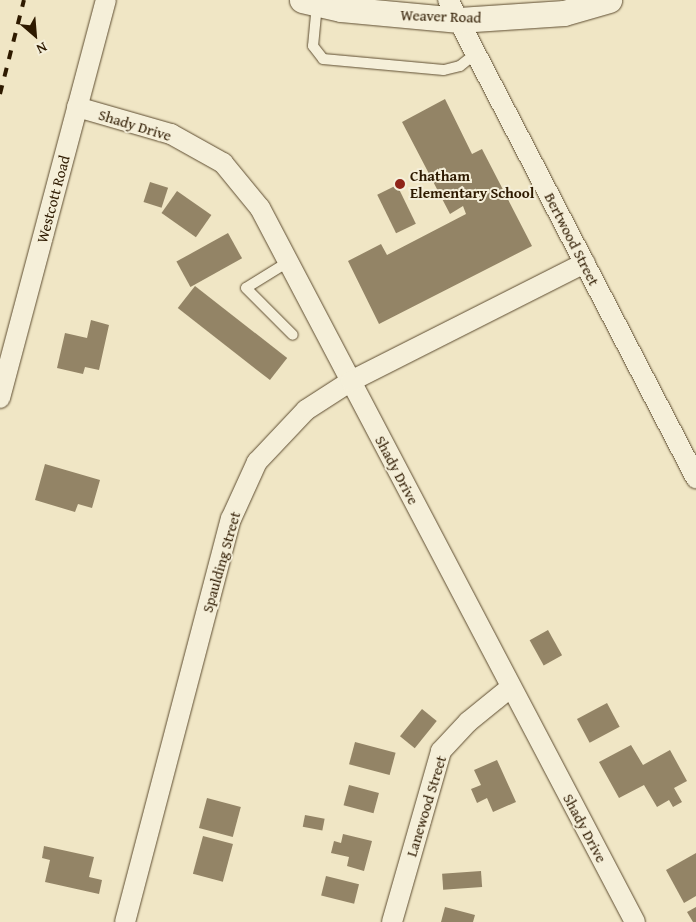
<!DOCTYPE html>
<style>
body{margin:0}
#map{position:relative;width:696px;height:922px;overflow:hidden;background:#f0e6c5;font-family:"Gentium Book Plus",serif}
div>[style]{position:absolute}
.building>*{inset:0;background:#938466;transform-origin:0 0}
.roads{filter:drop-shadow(0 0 1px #5e4d31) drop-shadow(0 0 1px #5e4d31)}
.service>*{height:10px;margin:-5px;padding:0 5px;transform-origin:5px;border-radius:5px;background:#f5efd9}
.minor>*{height:20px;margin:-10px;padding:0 10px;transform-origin:10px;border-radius:10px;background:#f5efd9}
.tertiary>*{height:25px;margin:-12.5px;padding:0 12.5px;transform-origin:12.5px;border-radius:12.5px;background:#f5efd9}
.rail>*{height:4px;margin-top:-2px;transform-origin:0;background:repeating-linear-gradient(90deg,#2e1a00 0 9px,transparent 0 18px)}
.dots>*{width:14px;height:14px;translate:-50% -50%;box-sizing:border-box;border:2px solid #f5efd9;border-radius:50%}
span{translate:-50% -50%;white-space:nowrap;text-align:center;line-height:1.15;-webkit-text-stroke:4px #f5efd9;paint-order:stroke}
.street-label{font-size:15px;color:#2e1a00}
.poi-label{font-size:15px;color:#2e1a00;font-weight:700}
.left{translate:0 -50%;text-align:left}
.north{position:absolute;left:10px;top:10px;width:50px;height:50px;-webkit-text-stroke:4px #f5efd9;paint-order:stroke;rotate:153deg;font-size:14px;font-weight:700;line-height:20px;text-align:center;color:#2e1a00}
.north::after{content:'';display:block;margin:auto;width:18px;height:22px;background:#2e1a00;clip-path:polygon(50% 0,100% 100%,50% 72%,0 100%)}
</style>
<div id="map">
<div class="building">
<div style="clip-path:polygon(445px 99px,472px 154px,482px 149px,532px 246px,379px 324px,348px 261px,381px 244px,387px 255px,466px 214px,463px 206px,450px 214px,402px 122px)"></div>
<div style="left:150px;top:182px;width:19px;height:21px;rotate:18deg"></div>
<div style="left:397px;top:185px;width:43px;height:22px;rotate:64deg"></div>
<div style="left:177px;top:191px;width:42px;height:27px;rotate:35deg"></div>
<div style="left:228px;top:233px;width:29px;height:59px;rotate:61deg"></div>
<div style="left:195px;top:286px;width:117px;height:28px;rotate:38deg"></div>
<div style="clip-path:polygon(91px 320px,109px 325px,99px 370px,85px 367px,83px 374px,57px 368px,65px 333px,87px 338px)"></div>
<div style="clip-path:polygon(45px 464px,100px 480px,92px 508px,78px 504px,75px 512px,35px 500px)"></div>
<div style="left:548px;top:630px;width:29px;height:21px;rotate:61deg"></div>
<div style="left:607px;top:703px;width:27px;height:34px;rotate:62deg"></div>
<div style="left:422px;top:709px;width:19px;height:35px;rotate:39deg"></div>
<div style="left:355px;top:742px;width:42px;height:23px;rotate:15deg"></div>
<div style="clip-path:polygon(631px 745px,643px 765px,670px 750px,687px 781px,674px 788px,682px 802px,673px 807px,669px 800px,657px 807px,644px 785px,619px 798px,599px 762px)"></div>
<div style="clip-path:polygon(497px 760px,516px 802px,493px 812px,487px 798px,477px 803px,471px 789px,481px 785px,474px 770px)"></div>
<div style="left:349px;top:785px;width:31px;height:21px;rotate:15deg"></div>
<div style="left:207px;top:798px;width:35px;height:31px;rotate:15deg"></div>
<div style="left:305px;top:815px;width:20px;height:12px;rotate:11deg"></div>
<div style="clip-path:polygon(343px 834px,372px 841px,364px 871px,347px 866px,349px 857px,331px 853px,334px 841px,341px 843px)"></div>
<div style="left:203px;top:836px;width:31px;height:39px;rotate:15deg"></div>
<div style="clip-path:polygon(44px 846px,94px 857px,89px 877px,102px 880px,99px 894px,45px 882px,50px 860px,42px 858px)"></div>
<div style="clip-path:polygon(696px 853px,696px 896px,684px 903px,666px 870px)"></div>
<div style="left:481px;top:871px;width:16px;height:39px;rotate:86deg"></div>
<div style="left:326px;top:876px;width:34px;height:20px;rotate:14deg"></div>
<div style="clip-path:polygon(445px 907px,475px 915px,473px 922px,441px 922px)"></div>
<div style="clip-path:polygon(696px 907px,696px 922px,693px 922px,687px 912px)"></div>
</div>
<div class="roads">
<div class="service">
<div style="left:317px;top:4px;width:42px;rotate:95.4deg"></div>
<div style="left:313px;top:46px;width:16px;rotate:52deg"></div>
<div style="left:323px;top:59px;width:121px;rotate:5.2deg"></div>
<div style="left:444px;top:70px;width:16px;rotate:-14deg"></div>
<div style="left:460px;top:66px;width:21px;rotate:-39deg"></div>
<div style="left:288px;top:262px;width:49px;rotate:148.2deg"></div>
<div style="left:246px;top:288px;width:66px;rotate:45deg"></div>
</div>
<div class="minor">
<div style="left:448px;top:0;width:539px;rotate:62.58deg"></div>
<div style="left:77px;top:107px;width:98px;rotate:16deg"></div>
<div style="left:171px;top:134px;width:60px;rotate:29.1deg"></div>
<div style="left:223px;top:163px;width:58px;rotate:50.6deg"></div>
<div style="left:260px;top:208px;width:806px;rotate:62.29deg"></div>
<div style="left:0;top:398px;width:412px;rotate:-75.1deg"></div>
<div style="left:125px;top:922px;width:417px;rotate:-75.3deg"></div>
<div style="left:231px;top:519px;width:63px;rotate:-65.5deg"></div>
<div style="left:257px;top:462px;width:71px;rotate:-46.7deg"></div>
<div style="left:306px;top:410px;width:54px;rotate:-32.8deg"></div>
<div style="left:351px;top:381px;width:262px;rotate:-26.8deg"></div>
<div style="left:392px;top:922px;width:178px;rotate:-74deg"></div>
<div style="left:441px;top:751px;width:40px;rotate:-47deg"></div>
<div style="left:468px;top:722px;width:55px;rotate:-39.1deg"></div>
</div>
<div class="tertiary">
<div style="left:302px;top:0;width:40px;rotate:13deg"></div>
<div style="left:341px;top:9px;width:119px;rotate:5.3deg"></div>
<div style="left:459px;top:20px;width:105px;rotate:-3.8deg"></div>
<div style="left:564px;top:13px;width:47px;rotate:-16.1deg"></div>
</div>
</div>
<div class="rail">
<div style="left:0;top:94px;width:97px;rotate:-75.7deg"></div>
</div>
<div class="dots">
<div style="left:400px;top:184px;background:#8f2418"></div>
</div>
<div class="street-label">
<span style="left:441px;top:16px;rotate:2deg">Weaver Road</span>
<span style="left:135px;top:125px;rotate:17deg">Shady Drive</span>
<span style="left:53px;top:199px;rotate:-75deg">Westcott Road</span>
<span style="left:572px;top:239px;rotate:63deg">Bertwood Street</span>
<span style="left:397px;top:470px;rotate:62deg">Shady Drive</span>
<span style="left:221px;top:562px;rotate:-74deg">Spaulding Street</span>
<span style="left:426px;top:806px;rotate:-73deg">Lanewood Street</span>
<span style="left:585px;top:828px;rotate:62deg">Shady Drive</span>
</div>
<div class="poi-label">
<span class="left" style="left:410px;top:184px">Chatham<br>Elementary School</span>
</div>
<div class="north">N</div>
</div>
